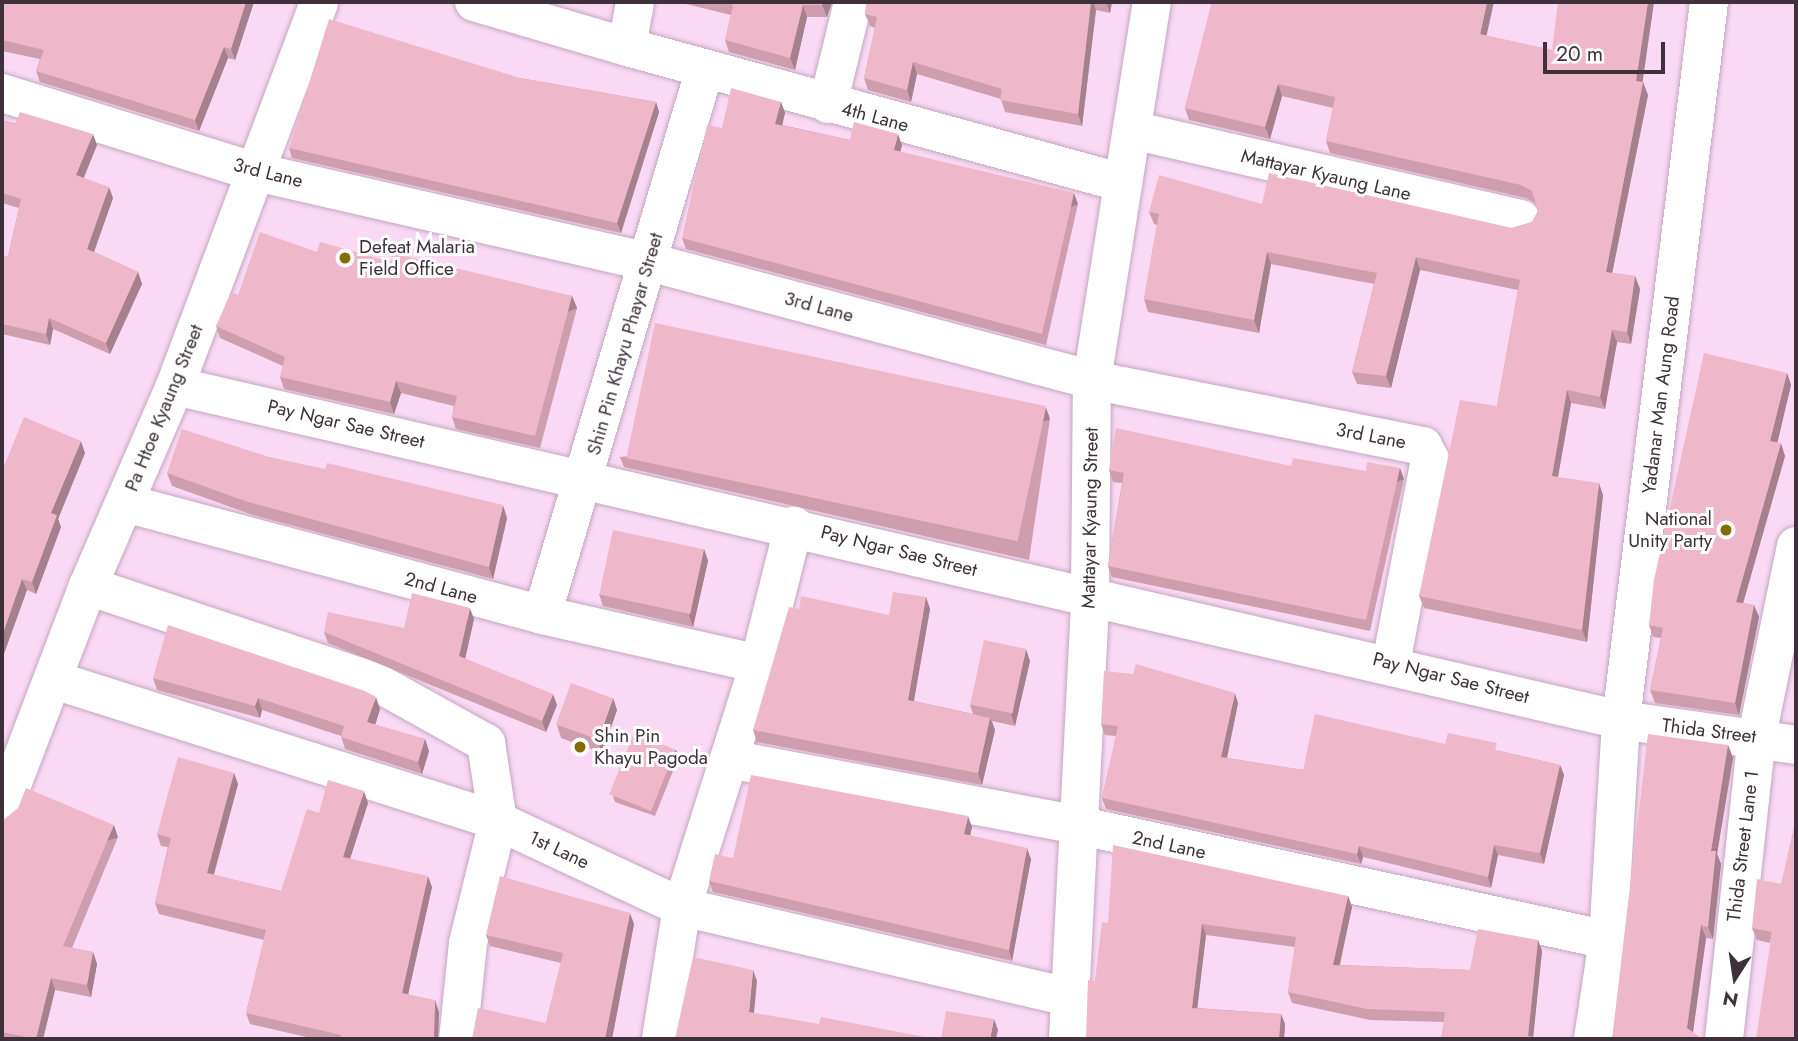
<!DOCTYPE html>
<style>
body{margin:0}
#map{position:relative;width:1798px;height:1041px;overflow:hidden;background:#f9d9f3;font-family:Jost,sans-serif}
div>[style]{position:absolute}
.roads{filter:drop-shadow(0 0 2px #c5a6c0) drop-shadow(0 0 2px #c5a6c0)}
.minor>*{height:38px;margin:-19px;padding:0 19px;transform-origin:19px;border-radius:19px;background:#fff}
.wall>*{inset:0;background:#ce9dae}
.shaded-wall>*{inset:0;background:#a7808d;transform-origin:0 0}
.building>*{inset:0;background:#efb7ca;transform-origin:0 0}
.dots>*{width:19px;height:19px;translate:-50% -50%;box-sizing:border-box;border:4px solid #fff;border-radius:50%}
span{translate:-50% -50%;white-space:nowrap;text-align:center;line-height:1.15;-webkit-text-stroke:6px #fff;paint-order:stroke}
.street-label{font-size:19px;color:#3e313b}
.poi-label{font-size:19px;color:#3e313b}
.left{translate:0 -50%;text-align:left}
.right{translate:-100% -50%;text-align:right}
.frame{position:absolute;inset:0;border:4px solid #3e313b;pointer-events:none}
.north{position:absolute;left:1700px;top:943px;width:70px;height:70px;-webkit-text-stroke:5px #fff;paint-order:stroke;rotate:192deg;font-size:19px;font-weight:700;line-height:28px;text-align:center;color:#3e313b}
.north::after{content:'';display:block;margin:auto;width:24px;height:32px;background:#3e313b;clip-path:polygon(50% 0,100% 100%,50% 72%,0 100%)}
.scale{position:absolute;left:1543px;top:42px;width:122px;height:32px;box-sizing:border-box;border:4px solid #3e313b;border-top:0;padding-left:9px;font-size:21px;line-height:24px;white-space:nowrap;color:#3e313b;-webkit-text-stroke:5px #fff;paint-order:stroke}
</style>
<div id="map">
<div class="roads">
<div class="minor">
<div style="left:474px;top:2px;width:159px;rotate:16.4deg"></div>
<div style="left:627px;top:47px;width:46px;rotate:-79.9deg"></div>
<div style="left:627px;top:47px;width:514px;rotate:15.33deg"></div>
<div style="left:2px;top:93px;width:266px;rotate:17.3deg"></div>
<div style="left:256px;top:172px;width:403px;rotate:12.9deg"></div>
<div style="left:649px;top:262px;width:458px;rotate:14.9deg"></div>
<div style="left:1092px;top:380px;width:338px;rotate:11.3deg"></div>
<div style="left:1423px;top:446px;width:15px;rotate:62deg"></div>
<div style="left:1430px;top:459px;width:208px;rotate:100.8deg"></div>
<div style="left:828px;top:104px;width:105px;rotate:-76.2deg"></div>
<div style="left:1132px;top:130px;width:399px;rotate:12.9deg"></div>
<div style="left:175px;top:386px;width:1484px;rotate:13.01deg"></div>
<div style="left:1621px;top:720px;width:177px;rotate:8.1deg"></div>
<div style="left:125px;top:503px;width:432px;rotate:15deg"></div>
<div style="left:542px;top:615px;width:222px;rotate:12.7deg"></div>
<div style="left:88px;top:586px;width:306px;rotate:18.5deg"></div>
<div style="left:378px;top:683px;width:124px;rotate:29.1deg"></div>
<div style="left:486px;top:743px;width:79px;rotate:81.3deg"></div>
<div style="left:498px;top:821px;width:126px;rotate:103.8deg"></div>
<div style="left:468px;top:943px;width:97px;rotate:95.9deg"></div>
<div style="left:542px;top:615px;width:567px;rotate:-73.39deg"></div>
<div style="left:54px;top:680px;width:466px;rotate:17.6deg"></div>
<div style="left:498px;top:821px;width:203px;rotate:25.1deg"></div>
<div style="left:682px;top:907px;width:398px;rotate:13.1deg"></div>
<div style="left:729px;top:759px;width:354px;rotate:10.7deg"></div>
<div style="left:1077px;top:825px;width:543px;rotate:12.22deg"></div>
<div style="left:2px;top:811px;width:241px;rotate:-69.1deg"></div>
<div style="left:88px;top:586px;width:218px;rotate:-66.5deg"></div>
<div style="left:175px;top:386px;width:410px;rotate:-69.4deg"></div>
<div style="left:661px;top:1039px;width:134px;rotate:-81deg"></div>
<div style="left:682px;top:907px;width:255px;rotate:-72.4deg"></div>
<div style="left:759px;top:664px;width:143px;rotate:-75.9deg"></div>
<div style="left:1068px;top:1039px;width:442px;rotate:-87.1deg"></div>
<div style="left:1090px;top:598px;width:218px;rotate:-89.5deg"></div>
<div style="left:1092px;top:380px;width:383px;rotate:-81deg"></div>
<div style="left:1593px;top:1039px;width:100px;rotate:-81.4deg"></div>
<div style="left:1608px;top:940px;width:220px;rotate:-86.6deg"></div>
<div style="left:1621px;top:720px;width:723px;rotate:-83.01deg"></div>
<div style="left:1724px;top:1039px;width:305px;rotate:-83.8deg"></div>
<div style="left:1757px;top:736px;width:194px;rotate:-78.4deg"></div>
</div>
</div>
<div class="wall">
<div style="clip-path:polygon(2px 2px,254px 2px,235px 60px,228px 58px,199px 131px,40px 82px,36px 71px,40px 59px,2px 51px)"></div>
<div style="clip-path:polygon(685px 2px,832px 2px,827px 17px,807px 17px,795px 70px,729px 52px,725px 40px,731px 15px,686px 4px)"></div>
<div style="clip-path:polygon(867px 2px,1112px 2px,1110px 13px,1096px 10px,1082px 126px,1005px 112px,1001px 99px,917px 74px,911px 102px,868px 90px,864px 78px,875px 28px,870px 26px,865px 14px)"></div>
<div style="clip-path:polygon(1212px 2px,1487px 36px,1552px 50px,1654px 2px,1642px 82px,1643px 82px,1648px 95px,1612px 273px,1635px 276px,1640px 289px,1631px 344px,1617px 342px,1605px 409px,1571px 403px,1558px 477px,1603px 495px,1587px 642px,1424px 608px,1419px 596px,1497px 406px,1518px 290px,1420px 270px,1391px 388px,1357px 384px,1352px 372px,1374px 284px,1271px 264px,1259px 333px,1148px 312px,1144px 299px,1157px 225px,1154px 224px,1149px 212px,1262px 204px,1512px 228px,1532px 222px,1538px 211px,1535px 203px,1526px 198px,1330px 153px,1326px 141px,1333px 108px,1282px 96px,1270px 139px,1189px 120px,1185px 108px)"></div>
<div style="clip-path:polygon(520px 78px,656px 102px,659px 112px,621px 233px,292px 158px,289px 148px)"></div>
<div style="clip-path:polygon(781px 102px,785px 113px,782px 125px,850px 140px,902px 145px,900px 152px,1078px 204px,1046px 345px,686px 249px,682px 238px,722px 128px)"></div>
<div style="clip-path:polygon(2px 120px,97px 145px,84px 178px,113px 198px,94px 252px,138px 272px,142px 284px,110px 354px,53px 329px,50px 345px,2px 334px,2px 256px,8px 256px,19px 208px,2px 203px)"></div>
<div style="clip-path:polygon(317px 252px,391px 262px,572px 296px,577px 308px,540px 448px,456px 429px,452px 417px,454px 406px,401px 393px,394px 414px,284px 389px,280px 377px,283px 366px,220px 338px,216px 326px,238px 295px)"></div>
<div style="clip-path:polygon(1787px 373px,1791px 385px,1777px 442px,1785px 456px,1743px 603px,1754px 605px,1759px 617px,1739px 715px,1655px 703px,1650px 690px,1661px 638px,1653px 637px,1649px 625px)"></div>
<div style="clip-path:polygon(1046px 408px,1050px 419px,1029px 560px,624px 467px,620px 457px)"></div>
<div style="clip-path:polygon(85px 453px,58px 519px,61px 527px,36px 594px,27px 590px,2px 659px,2px 471px)"></div>
<div style="clip-path:polygon(269px 457px,507px 518px,493px 579px,253px 515px,172px 486px,167px 473px)"></div>
<div style="clip-path:polygon(1291px 466px,1404px 479px,1370px 631px,1112px 577px,1108px 566px,1122px 483px,1113px 482px,1109px 470px)"></div>
<div style="clip-path:polygon(704px 549px,708px 561px,693px 627px,603px 606px,599px 594px)"></div>
<div style="clip-path:polygon(926px 597px,930px 609px,914px 701px,973px 714px,970px 705px,1030px 661px,1015px 726px,992px 721px,995px 730px,982px 785px,757px 742px,753px 730px,889px 615px)"></div>
<div style="clip-path:polygon(474px 619px,465px 659px,557px 705px,546px 732px,328px 643px,324px 632px,404px 628px)"></div>
<div style="clip-path:polygon(153px 678px,380px 709px,375px 725px,425px 739px,429px 751px,422px 774px,345px 749px,341px 736px,262px 710px,260px 718px,157px 690px)"></div>
<div style="clip-path:polygon(613px 698px,617px 710px,602px 753px,561px 738px,557px 725px)"></div>
<div style="clip-path:polygon(1238px 703px,1227px 758px,1303px 770px,1445px 744px,1500px 751px,1560px 765px,1564px 775px,1544px 864px,1498px 855px,1491px 888px,1363px 857px,1361px 864px,1106px 809px,1102px 798px,1116px 736px,1105px 735px,1101px 724px)"></div>
<div style="clip-path:polygon(1728px 745px,1733px 758px,1717px 854px,1721px 864px,1713px 939px,1706px 938px,1693px 1032px,1612px 1039px)"></div>
<div style="clip-path:polygon(679px 756px,655px 816px,615px 802px,613px 796px)"></div>
<div style="clip-path:polygon(234px 773px,238px 784px,214px 875px,281px 891px,319px 813px,368px 803px,350px 859px,432px 887px,408px 994px,439px 1012px,438px 1039px,315px 1039px,250px 1024px,246px 1013px,264px 940px,159px 914px,155px 903px,168px 847px,161px 846px,157px 834px)"></div>
<div style="clip-path:polygon(2px 821px,118px 837px,72px 948px,93px 952px,97px 964px,91px 997px,55px 990px,43px 1039px,2px 1039px)"></div>
<div style="clip-path:polygon(972px 827px,970px 836px,1031px 859px,1012px 961px,713px 892px,709px 881px,733px 858px)"></div>
<div style="clip-path:polygon(1781px 884px,1770px 943px,1757px 940px,1752px 928px)"></div>
<div style="clip-path:polygon(1348px 896px,1352px 907px,1340px 965px,1470px 970px,1538px 940px,1542px 951px,1533px 1037px,1542px 1038px,1543px 1039px,1441px 1039px,1444px 1022px,1370px 1020px,1292px 1003px,1288px 992px,1295px 947px,1206px 935px,1197px 1008px,1281px 1014px,1285px 1024px,1284px 1039px,1086px 1039px,1095px 981px,1108px 923px)"></div>
<div style="clip-path:polygon(634px 924px,612px 1039px,472px 1039px,546px 1023px,561px 963px,490px 946px,486px 935px)"></div>
</div>
<div class="shaded-wall">
<div style="clip-path:polygon(246px 2px,254px 2px,235px 60px,231px 49px)"></div>
<div style="clip-path:polygon(824px 2px,832px 2px,827px 17px,822px 5px)"></div>
<div style="clip-path:polygon(1091px 2px,1093px 2px,1096px 10px,1082px 126px,1078px 114px)"></div>
<div style="clip-path:polygon(1106px 2px,1112px 2px,1110px 13px)"></div>
<div style="clip-path:polygon(1487px 2px,1494px 2px,1484px 47px,1480px 34px)"></div>
<div style="clip-path:polygon(1648px 2px,1654px 2px,1641px 93px,1636px 81px)"></div>
<div style="clip-path:polygon(803px 5px,807px 17px,795px 70px,790px 58px)"></div>
<div style="clip-path:polygon(224px 47px,228px 58px,199px 131px,195px 120px)"></div>
<div style="clip-path:polygon(913px 62px,917px 74px,911px 102px,907px 90px)"></div>
<div style="clip-path:polygon(1643px 82px,1648px 95px,1610px 284px,1606px 272px)"></div>
<div style="clip-path:polygon(1278px 84px,1282px 96px,1270px 139px,1265px 127px)"></div>
<div style="clip-path:polygon(656px 102px,659px 112px,621px 233px,617px 223px)"></div>
<div style="clip-path:polygon(781px 102px,785px 113px,780px 135px,775px 124px)"></div>
<div style="clip-path:polygon(93px 134px,97px 145px,80px 186px,76px 175px)"></div>
<div style="clip-path:polygon(898px 134px,902px 145px,898px 161px,894px 150px)"></div>
<div style="clip-path:polygon(109px 187px,113px 198px,91px 260px,87px 249px)"></div>
<div style="left:1074px;top:193px;width:12px;height:145px;rotate:70deg"></div>
<div style="clip-path:polygon(1267px 252px,1271px 264px,1259px 333px,1254px 320px)"></div>
<div style="clip-path:polygon(1416px 257px,1420px 270px,1391px 388px,1386px 376px)"></div>
<div style="clip-path:polygon(138px 272px,142px 284px,110px 354px,106px 343px)"></div>
<div style="clip-path:polygon(1635px 276px,1640px 289px,1631px 344px,1627px 332px)"></div>
<div style="left:572px;top:296px;width:13px;height:145px;rotate:67deg"></div>
<div style="clip-path:polygon(49px 318px,53px 329px,50px 345px,46px 334px)"></div>
<div style="clip-path:polygon(1612px 330px,1617px 342px,1605px 409px,1600px 397px)"></div>
<div style="clip-path:polygon(1787px 373px,1791px 385px,1775px 453px,1770px 441px)"></div>
<div style="clip-path:polygon(396px 381px,401px 393px,394px 414px,390px 402px)"></div>
<div style="clip-path:polygon(1567px 390px,1571px 403px,1556px 488px,1552px 476px)"></div>
<div style="left:1046px;top:408px;width:12px;height:143px;rotate:70deg"></div>
<div style="clip-path:polygon(81px 441px,85px 453px,58px 519px,61px 527px,36px 594px,32px 582px,51px 513px)"></div>
<div style="clip-path:polygon(1781px 443px,1785px 456px,1740px 614px,1736px 602px)"></div>
<div style="left:1400px;top:468px;width:12px;height:156px;rotate:70deg"></div>
<div style="clip-path:polygon(1599px 483px,1603px 495px,1587px 642px,1582px 630px)"></div>
<div style="clip-path:polygon(503px 505px,507px 518px,493px 579px,489px 567px)"></div>
<div style="clip-path:polygon(704px 549px,708px 561px,693px 627px,689px 615px)"></div>
<div style="clip-path:polygon(22px 579px,27px 590px,2px 659px,2px 636px)"></div>
<div style="clip-path:polygon(926px 597px,930px 609px,912px 711px,908px 700px)"></div>
<div style="clip-path:polygon(1754px 605px,1759px 617px,1739px 715px,1735px 703px)"></div>
<div style="clip-path:polygon(470px 608px,474px 619px,463px 668px,459px 656px)"></div>
<div style="clip-path:polygon(1026px 649px,1030px 661px,1015px 726px,1011px 714px)"></div>
<div style="clip-path:polygon(1235px 693px,1238px 703px,1225px 767px,1221px 757px)"></div>
<div style="clip-path:polygon(553px 694px,557px 705px,546px 732px,542px 721px)"></div>
<div style="clip-path:polygon(376px 697px,380px 709px,372px 735px,367px 722px)"></div>
<div style="clip-path:polygon(258px 698px,262px 710px,260px 718px,255px 706px)"></div>
<div style="clip-path:polygon(613px 698px,617px 710px,602px 753px,598px 741px)"></div>
<div style="clip-path:polygon(990px 718px,995px 730px,982px 785px,978px 773px)"></div>
<div style="clip-path:polygon(425px 739px,429px 751px,422px 774px,418px 762px)"></div>
<div style="clip-path:polygon(1728px 745px,1733px 758px,1717px 854px,1721px 864px,1713px 939px,1708px 927px,1711px 851px)"></div>
<div style="left:676px;top:750px;width:7px;height:65px;rotate:63deg"></div>
<div style="clip-path:polygon(1560px 765px,1564px 775px,1544px 864px,1540px 853px)"></div>
<div style="clip-path:polygon(234px 773px,238px 784px,211px 884px,207px 873px)"></div>
<div style="clip-path:polygon(364px 791px,368px 803px,347px 868px,343px 857px)"></div>
<div style="clip-path:polygon(968px 816px,972px 827px,968px 845px,964px 834px)"></div>
<div style="left:114px;top:825px;width:13px;height:131px;rotate:72deg"></div>
<div style="clip-path:polygon(1494px 845px,1498px 855px,1491px 888px,1488px 877px)"></div>
<div style="clip-path:polygon(1359px 846px,1363px 857px,1361px 864px,1357px 854px)"></div>
<div style="clip-path:polygon(1027px 848px,1031px 859px,1012px 961px,1009px 950px)"></div>
<div style="clip-path:polygon(428px 876px,432px 887px,406px 1004px,402px 993px)"></div>
<div style="clip-path:polygon(1348px 896px,1352px 907px,1337px 976px,1333px 965px)"></div>
<div style="clip-path:polygon(630px 913px,634px 924px,612px 1039px,605px 1039px)"></div>
<div style="clip-path:polygon(1202px 924px,1206px 935px,1196px 1019px,1192px 1008px)"></div>
<div style="clip-path:polygon(1701px 925px,1706px 938px,1692px 1039px,1687px 1028px)"></div>
<div style="clip-path:polygon(1538px 940px,1542px 951px,1533px 1039px,1528px 1036px)"></div>
<div style="clip-path:polygon(93px 952px,97px 964px,91px 997px,87px 985px)"></div>
<div style="clip-path:polygon(753px 970px,757px 981px,753px 1023px,749px 1012px)"></div>
<div style="clip-path:polygon(51px 978px,55px 990px,43px 1039px,36px 1039px)"></div>
<div style="clip-path:polygon(435px 1000px,439px 1012px,438px 1039px,434px 1036px)"></div>
<div style="clip-path:polygon(1281px 1014px,1285px 1024px,1284px 1039px,1279px 1039px)"></div>
<div style="clip-path:polygon(994px 1019px,998px 1030px,996px 1039px,990px 1039px)"></div>
</div>
<div class="building">
<div style="clip-path:polygon(2px 2px,246px 2px,231px 49px,224px 47px,195px 120px,36px 71px,44px 50px,2px 40px)"></div>
<div style="clip-path:polygon(719px 2px,824px 2px,822px 5px,803px 5px,790px 58px,725px 40px,733px 5px)"></div>
<div style="clip-path:polygon(867px 2px,1091px 2px,1078px 114px,1000px 100px,1002px 89px,913px 62px,907px 90px,864px 78px,877px 17px,865px 14px)"></div>
<div style="clip-path:polygon(1212px 2px,1487px 2px,1480px 34px,1552px 50px,1558px 2px,1648px 2px,1636px 81px,1643px 82px,1606px 272px,1635px 276px,1627px 332px,1612px 330px,1600px 397px,1567px 390px,1552px 476px,1599px 483px,1582px 630px,1419px 596px,1460px 400px,1497px 406px,1520px 280px,1416px 257px,1386px 376px,1352px 372px,1377px 273px,1267px 252px,1254px 320px,1144px 299px,1159px 214px,1149px 212px,1159px 175px,1262px 204px,1269px 173px,1512px 228px,1532px 222px,1538px 211px,1532px 191px,1521px 185px,1326px 141px,1335px 97px,1278px 84px,1265px 127px,1185px 108px)"></div>
<div style="clip-path:polygon(329px 19px,520px 78px,656px 102px,617px 223px,289px 148px)"></div>
<div style="clip-path:polygon(731px 88px,781px 102px,775px 124px,850px 140px,854px 122px,898px 134px,894px 150px,1074px 193px,1042px 334px,682px 238px,707px 125px,722px 128px)"></div>
<div style="clip-path:polygon(20px 112px,93px 134px,76px 175px,109px 187px,87px 249px,138px 272px,106px 343px,49px 318px,46px 334px,2px 324px,2px 256px,8px 256px,21px 199px,2px 193px,2px 120px,15px 124px)"></div>
<div style="clip-path:polygon(260px 232px,317px 252px,320px 242px,391px 262px,393px 253px,572px 296px,535px 436px,452px 417px,457px 396px,396px 381px,390px 402px,280px 377px,285px 357px,216px 326px,231px 292px,238px 295px)"></div>
<div style="left:655px;top:323px;width:400px;height:138px;rotate:12deg"></div>
<div style="clip-path:polygon(1704px 353px,1787px 373px,1770px 441px,1781px 443px,1736px 602px,1754px 605px,1735px 703px,1650px 690px,1663px 628px,1649px 625px,1654px 580px)"></div>
<div style="clip-path:polygon(24px 417px,81px 441px,51px 513px,57px 515px,32px 582px,22px 579px,2px 636px,2px 471px)"></div>
<div style="clip-path:polygon(1116px 428px,1291px 466px,1293px 458px,1366px 471px,1367px 462px,1400px 468px,1366px 620px,1108px 566px,1124px 473px,1109px 470px)"></div>
<div style="clip-path:polygon(182px 429px,269px 457px,325px 469px,327px 463px,503px 505px,489px 567px,248px 502px,167px 473px)"></div>
<div style="left:613px;top:530px;width:93px;height:66px;rotate:12deg"></div>
<div style="clip-path:polygon(893px 592px,926px 597px,908px 700px,990px 718px,978px 773px,753px 730px,789px 607px,799px 609px,801px 596px,889px 615px)"></div>
<div style="clip-path:polygon(412px 593px,470px 608px,459px 656px,553px 694px,542px 721px,324px 632px,328px 612px,404px 628px)"></div>
<div style="clip-path:polygon(168px 625px,365px 691px,376px 697px,367px 722px,425px 739px,418px 762px,341px 737px,344px 726px,258px 698px,255px 706px,153px 678px)"></div>
<div style="left:984px;top:640px;width:43px;height:66px;rotate:12deg"></div>
<div style="clip-path:polygon(1136px 664px,1235px 693px,1221px 757px,1303px 770px,1315px 714px,1445px 744px,1448px 733px,1497px 743px,1495px 750px,1560px 765px,1540px 853px,1494px 845px,1488px 877px,1359px 846px,1357px 854px,1102px 798px,1118px 726px,1101px 724px,1104px 671px,1133px 674px)"></div>
<div style="left:571px;top:683px;width:45px;height:44px;rotate:20deg"></div>
<div style="left:634px;top:733px;width:45px;height:66px;rotate:22deg"></div>
<div style="clip-path:polygon(1648px 734px,1728px 745px,1711px 851px,1716px 851px,1708px 927px,1701px 925px,1687px 1028px,1703px 1039px,1612px 1039px)"></div>
<div style="clip-path:polygon(178px 757px,234px 773px,207px 873px,281px 891px,307px 809px,319px 813px,328px 780px,364px 791px,343px 857px,428px 876px,402px 993px,435px 1000px,434px 1036px,438px 1039px,340px 1039px,341px 1035px,246px 1013px,266px 930px,155px 903px,171px 838px,157px 834px)"></div>
<div style="clip-path:polygon(751px 775px,968px 816px,964px 834px,1027px 848px,1009px 950px,709px 881px,715px 854px,733px 858px)"></div>
<div style="clip-path:polygon(26px 788px,114px 825px,63px 946px,93px 952px,87px 985px,51px 978px,36px 1039px,2px 1032px,2px 821px,18px 808px)"></div>
<div style="clip-path:polygon(1796px 818px,1796px 1039px,1756px 1039px,1772px 932px,1752px 928px,1757px 879px,1781px 884px)"></div>
<div style="clip-path:polygon(1113px 845px,1348px 896px,1333px 965px,1470px 970px,1478px 929px,1538px 940px,1528px 1036px,1542px 1038px,1542px 1039px,1441px 1039px,1445px 1012px,1367px 1009px,1288px 992px,1296px 937px,1202px 924px,1192px 1008px,1281px 1014px,1279px 1039px,1086px 1039px,1088px 980px,1095px 981px,1102px 922px,1108px 923px)"></div>
<div style="clip-path:polygon(500px 876px,630px 913px,605px 1039px,472px 1039px,478px 1008px,546px 1023px,563px 953px,486px 935px)"></div>
<div style="clip-path:polygon(693px 957px,753px 970px,749px 1012px,819px 1024px,821px 1017px,935px 1039px,675px 1039px)"></div>
<div style="clip-path:polygon(946px 1011px,994px 1019px,990px 1039px,941px 1039px)"></div>
</div>
<div class="dots">
<div style="left:345px;top:258px;background:#836b05"></div>
<div style="left:1726px;top:530px;background:#836b05"></div>
<div style="left:580px;top:747px;background:#836b05"></div>
</div>
<div class="street-label">
<span style="left:875px;top:117px;rotate:15deg">4th Lane</span>
<span style="left:268px;top:173px;rotate:14deg">3rd Lane</span>
<span style="left:1326px;top:175px;rotate:13deg">Mattayar Kyaung Lane</span>
<span style="left:819px;top:307px;rotate:15deg">3rd Lane</span>
<span style="left:625px;top:344px;rotate:-74deg">Shin Pin Khayu Phayar Street</span>
<span style="left:1661px;top:395px;rotate:-83deg">Yadanar Man Aung Road</span>
<span style="left:164px;top:408px;rotate:-68deg">Pa Htoe Kyaung Street</span>
<span style="left:346px;top:424px;rotate:13deg">Pay Ngar Sae Street</span>
<span style="left:1371px;top:436px;rotate:11deg">3rd Lane</span>
<span style="left:1090px;top:518px;rotate:-89deg">Mattayar Kyaung Street</span>
<span style="left:899px;top:551px;rotate:14deg">Pay Ngar Sae Street</span>
<span style="left:441px;top:588px;rotate:15deg">2nd Lane</span>
<span style="left:1451px;top:678px;rotate:14deg">Pay Ngar Sae Street</span>
<span style="left:1709px;top:731px;rotate:7deg">Thida Street</span>
<span style="left:1169px;top:845px;rotate:12deg">2nd Lane</span>
<span style="left:1743px;top:846px;rotate:-83deg">Thida Street Lane 1</span>
<span style="left:559px;top:850px;rotate:25deg">1st Lane</span>
</div>
<div class="poi-label">
<span class="left" style="left:359px;top:258px">Defeat Malaria<br>Field Office</span>
<span class="right" style="left:1712px;top:530px">National<br>Unity Party</span>
<span class="left" style="left:594px;top:747px">Shin Pin<br>Khayu Pagoda</span>
</div>
<div class="frame"></div>
<div class="north">N</div>
<div class="scale">20 m</div>
</div>
